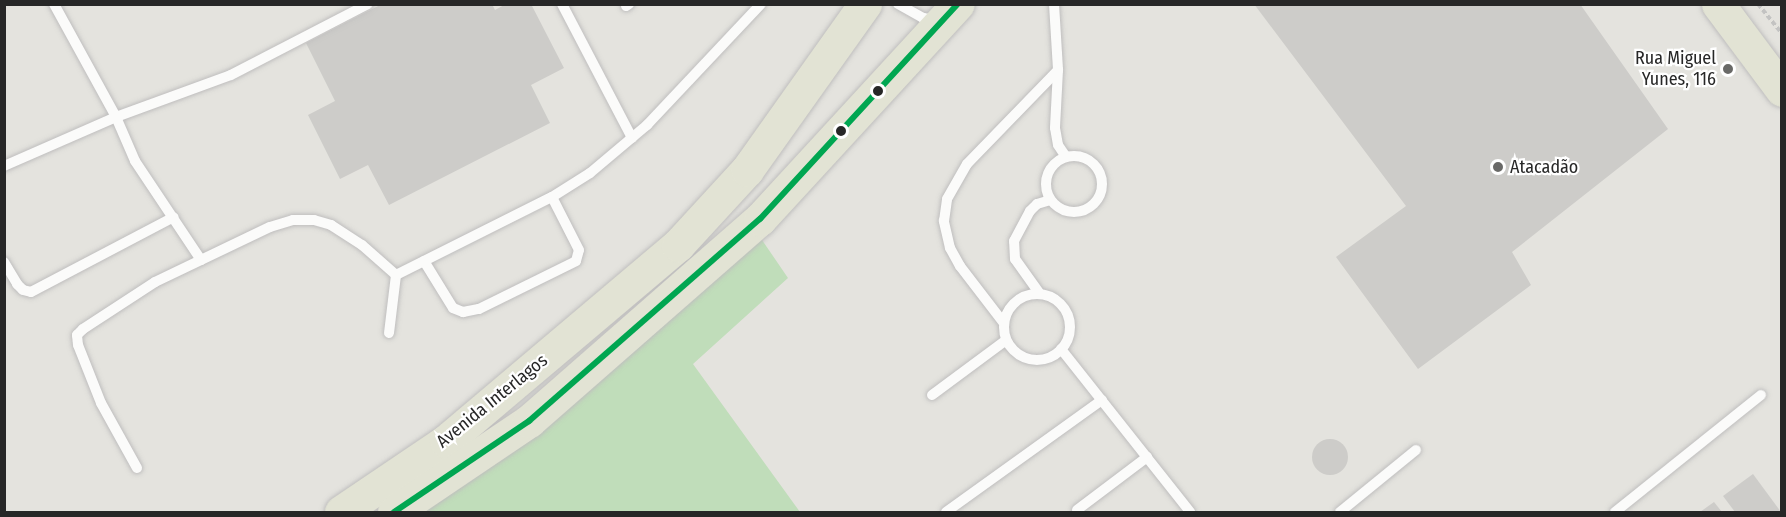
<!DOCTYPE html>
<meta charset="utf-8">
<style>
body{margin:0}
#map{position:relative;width:1786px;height:517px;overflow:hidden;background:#e4e3de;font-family:"Fira Sans Condensed",sans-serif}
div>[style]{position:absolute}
.green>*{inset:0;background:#c0ddba}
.building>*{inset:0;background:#cdccc9}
.round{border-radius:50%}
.path>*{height:4px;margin-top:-2px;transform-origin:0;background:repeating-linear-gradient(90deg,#c3c3c2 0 4.5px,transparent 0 7.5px)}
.roads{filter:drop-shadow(0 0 2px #bfbebe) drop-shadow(0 0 2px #bfbebe)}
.lane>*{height:10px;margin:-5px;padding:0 5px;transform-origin:5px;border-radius:5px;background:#fbfbfa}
.lane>.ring{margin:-5px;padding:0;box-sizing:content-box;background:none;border:10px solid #fbfbfa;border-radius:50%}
.primary>*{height:33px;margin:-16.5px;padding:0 16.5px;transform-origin:16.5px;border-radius:16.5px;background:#e2e3d4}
.bus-1>*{height:6px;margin:-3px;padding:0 3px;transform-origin:3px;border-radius:3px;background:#00a651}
.dots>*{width:16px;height:16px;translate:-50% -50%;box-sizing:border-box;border:3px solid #fff;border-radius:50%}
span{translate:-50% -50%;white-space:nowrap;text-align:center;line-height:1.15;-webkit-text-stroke:4.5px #fff;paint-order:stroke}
.poi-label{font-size:18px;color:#272727}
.right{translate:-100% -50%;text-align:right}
.left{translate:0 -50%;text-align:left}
.street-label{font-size:18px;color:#272727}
.frame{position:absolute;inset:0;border:6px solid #272727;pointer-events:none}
</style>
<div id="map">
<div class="green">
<div style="clip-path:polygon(760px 237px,788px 278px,693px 364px,800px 512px,419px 512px)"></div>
</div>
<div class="building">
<div style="clip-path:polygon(382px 4px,492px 4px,495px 10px,506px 4px,531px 4px,564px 68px,531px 85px,550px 123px,389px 205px,368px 165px,340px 179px,308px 115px,335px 101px,306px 43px)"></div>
<div style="clip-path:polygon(1254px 4px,1580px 4px,1668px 129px,1512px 252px,1531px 285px,1418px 369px,1336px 257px,1406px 206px)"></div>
<div class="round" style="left:1312px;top:439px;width:36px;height:36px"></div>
<div style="clip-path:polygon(1753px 474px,1781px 512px,1735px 512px,1723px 496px)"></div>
<div style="clip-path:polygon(1714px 502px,1722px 512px,1700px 512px)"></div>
</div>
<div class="path">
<div style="left:1758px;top:4px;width:38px;rotate:51deg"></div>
</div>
<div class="roads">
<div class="lane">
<div style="left:54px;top:4px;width:129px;rotate:61.2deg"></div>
<div style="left:116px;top:117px;width:48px;rotate:66.6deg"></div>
<div style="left:135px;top:161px;width:119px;rotate:56.3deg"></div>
<div style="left:562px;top:4px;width:151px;rotate:62.4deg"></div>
<div style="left:898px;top:4px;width:29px;rotate:29deg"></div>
<div style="left:923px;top:18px;width:13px;rotate:9deg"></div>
<div style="left:1054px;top:4px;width:66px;rotate:86.5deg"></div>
<div style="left:1058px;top:70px;width:58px;rotate:93deg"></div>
<div style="left:1055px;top:128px;width:17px;rotate:80deg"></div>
<div style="left:1058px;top:145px;width:14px;rotate:56deg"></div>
<div style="left:626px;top:6px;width:4px;rotate:-34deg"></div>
<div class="ring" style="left:1046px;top:156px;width:46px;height:46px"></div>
<div style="left:4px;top:166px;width:122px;rotate:-23.6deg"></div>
<div style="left:116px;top:117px;width:122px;rotate:-20.1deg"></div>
<div style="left:231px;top:75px;width:154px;rotate:-27.4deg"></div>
<div style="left:424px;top:261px;width:55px;rotate:58.3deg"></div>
<div style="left:453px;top:308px;width:11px;rotate:22deg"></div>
<div style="left:463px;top:312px;width:16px;rotate:-11deg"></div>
<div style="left:479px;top:309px;width:108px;rotate:-26.3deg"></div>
<div style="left:576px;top:261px;width:11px;rotate:-75deg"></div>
<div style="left:579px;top:250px;width:59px;rotate:-117deg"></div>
<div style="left:4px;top:262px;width:26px;rotate:59deg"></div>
<div style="left:17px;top:284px;width:8px;rotate:45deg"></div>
<div style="left:23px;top:290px;width:8px;rotate:14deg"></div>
<div style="left:31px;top:292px;width:161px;rotate:-27.7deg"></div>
<div class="ring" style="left:1004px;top:294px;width:56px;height:56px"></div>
<div style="left:1040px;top:294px;width:43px;rotate:-125.5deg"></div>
<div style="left:1015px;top:259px;width:18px;rotate:-93deg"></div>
<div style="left:1014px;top:241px;width:34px;rotate:-62deg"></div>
<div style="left:1030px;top:211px;width:10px;rotate:-45deg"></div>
<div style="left:1037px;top:204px;width:14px;rotate:-17deg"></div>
<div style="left:1003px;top:322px;width:71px;rotate:-127.5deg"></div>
<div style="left:960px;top:266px;width:21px;rotate:-119deg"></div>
<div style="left:950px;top:248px;width:28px;rotate:-103deg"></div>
<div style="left:944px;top:221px;width:22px;rotate:-82deg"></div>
<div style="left:947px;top:199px;width:40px;rotate:-60.3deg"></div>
<div style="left:967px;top:164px;width:131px;rotate:-45.9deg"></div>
<div style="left:389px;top:333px;width:58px;rotate:-83.1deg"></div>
<div style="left:396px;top:275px;width:174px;rotate:-26.6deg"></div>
<div style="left:552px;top:197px;width:45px;rotate:-32.3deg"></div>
<div style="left:590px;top:173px;width:75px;rotate:-40.1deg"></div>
<div style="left:647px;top:125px;width:166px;rotate:-46.7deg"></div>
<div style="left:1061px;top:349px;width:208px;rotate:51.6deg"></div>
<div style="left:932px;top:395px;width:92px;rotate:-36.6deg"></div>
<div style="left:137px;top:468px;width:74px;rotate:-119deg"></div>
<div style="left:101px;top:403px;width:62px;rotate:-111.6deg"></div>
<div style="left:78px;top:345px;width:10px;rotate:-96deg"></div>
<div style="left:77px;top:335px;width:8px;rotate:-45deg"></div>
<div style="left:83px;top:329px;width:86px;rotate:-33.1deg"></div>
<div style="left:155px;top:282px;width:127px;rotate:-25.6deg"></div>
<div style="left:270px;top:227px;width:24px;rotate:-17deg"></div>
<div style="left:293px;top:220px;width:21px"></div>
<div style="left:314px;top:220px;width:18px;rotate:16deg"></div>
<div style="left:331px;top:225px;width:37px;rotate:33deg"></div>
<div style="left:362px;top:245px;width:45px;rotate:41.4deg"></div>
<div style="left:1077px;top:510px;width:88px;rotate:-37.1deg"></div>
<div style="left:946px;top:512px;width:192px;rotate:-35.7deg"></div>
<div style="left:1340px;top:512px;width:98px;rotate:-39.2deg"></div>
<div style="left:1615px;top:512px;width:187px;rotate:-38.7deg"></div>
</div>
<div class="primary">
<div style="left:1718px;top:4px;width:107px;rotate:53.3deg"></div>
<div style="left:341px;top:512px;width:127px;rotate:-34.1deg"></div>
<div style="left:446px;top:441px;width:304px;rotate:-40.2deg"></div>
<div style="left:678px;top:245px;width:102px;rotate:-47.4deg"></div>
<div style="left:747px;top:170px;width:204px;rotate:-54.6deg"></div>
<div style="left:394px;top:512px;width:163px;rotate:-34deg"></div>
<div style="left:529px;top:421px;width:307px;rotate:-41.2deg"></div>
<div style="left:760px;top:219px;width:292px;rotate:-47.4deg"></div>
</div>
</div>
<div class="bus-1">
<div style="left:394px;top:512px;width:163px;rotate:-34deg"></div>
<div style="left:529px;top:421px;width:307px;rotate:-41.2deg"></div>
<div style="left:760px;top:219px;width:292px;rotate:-47.4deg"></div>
</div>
<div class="dots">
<div style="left:1728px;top:69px;background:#696967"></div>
<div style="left:878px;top:91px;background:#272727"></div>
<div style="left:841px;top:131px;background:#272727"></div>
<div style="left:1498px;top:167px;background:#696967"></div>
</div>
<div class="poi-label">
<span class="right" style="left:1716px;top:69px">Rua Miguel<br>Yunes, 116</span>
<span class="left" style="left:1510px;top:167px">Atacadão</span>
</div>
<div class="street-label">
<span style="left:492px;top:401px;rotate:-39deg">Avenida Interlagos</span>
</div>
<div class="frame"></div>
</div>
